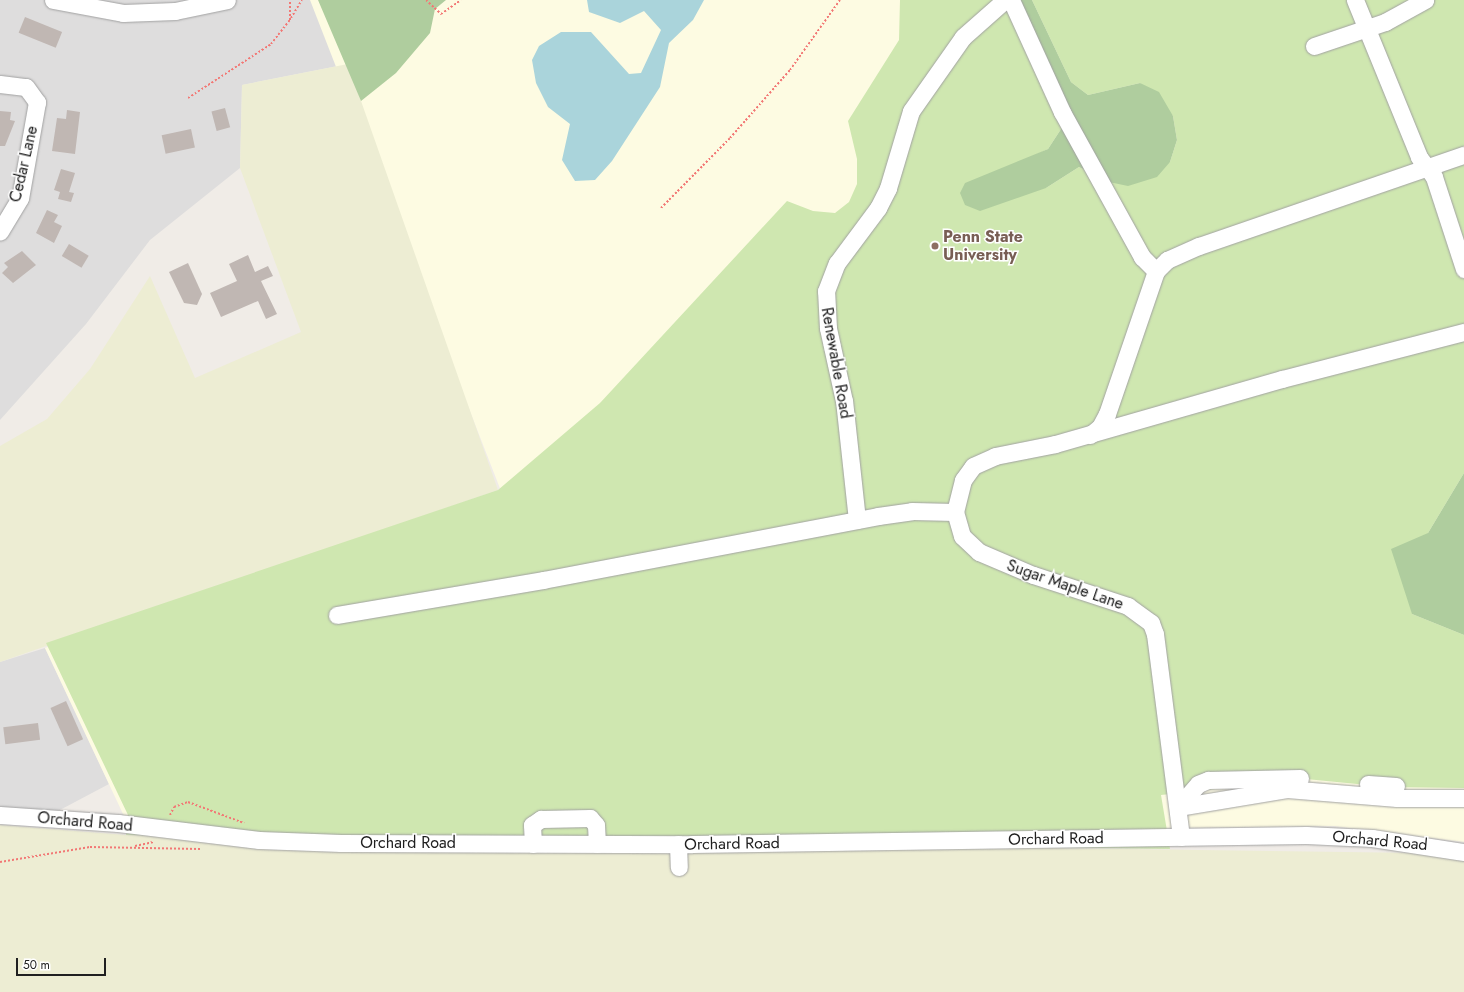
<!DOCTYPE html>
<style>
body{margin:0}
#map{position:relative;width:1464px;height:992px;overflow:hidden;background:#f0ece7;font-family:Jost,sans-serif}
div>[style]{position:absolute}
.residential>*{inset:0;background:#dedddd}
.education>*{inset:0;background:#fdfbe2}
.farmland>*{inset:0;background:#ededd3}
.grass>*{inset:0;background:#cfe7b0}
.forest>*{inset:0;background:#afcd9e}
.water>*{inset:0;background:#aad4db}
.building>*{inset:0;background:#c0b7b3;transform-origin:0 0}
.path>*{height:2px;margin-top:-1px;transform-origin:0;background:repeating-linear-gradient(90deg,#f27875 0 2px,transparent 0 4px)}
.roads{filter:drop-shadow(0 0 1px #a1a1a1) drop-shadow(0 0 1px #a1a1a1)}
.minor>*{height:17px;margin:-8.5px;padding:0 8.5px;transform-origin:8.5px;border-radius:8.5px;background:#fff}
.dots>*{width:11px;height:11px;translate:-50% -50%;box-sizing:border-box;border:2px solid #fff;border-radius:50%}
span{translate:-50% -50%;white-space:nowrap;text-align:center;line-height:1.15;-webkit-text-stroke:3px #fff;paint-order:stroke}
.street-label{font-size:16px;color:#202020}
.education-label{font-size:16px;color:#785e54;font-weight:700}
.left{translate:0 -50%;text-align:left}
.scale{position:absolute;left:16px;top:958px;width:90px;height:18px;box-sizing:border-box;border:2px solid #202020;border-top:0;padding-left:5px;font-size:12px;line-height:14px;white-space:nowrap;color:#202020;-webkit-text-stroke:3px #fff;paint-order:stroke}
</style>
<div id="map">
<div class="residential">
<div style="clip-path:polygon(0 0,318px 0,348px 64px,242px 85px,240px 168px,150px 240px,86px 324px,0 420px)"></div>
<div style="clip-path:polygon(45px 648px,109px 784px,58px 811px,0 809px,0 662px)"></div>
</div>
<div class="education">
<div style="clip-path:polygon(310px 0,1464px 0,1464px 842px,1334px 826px,1080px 829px,124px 816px,45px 648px,501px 491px)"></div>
</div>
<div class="farmland">
<div style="clip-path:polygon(348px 64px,498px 490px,0 662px,0 446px,47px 419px,90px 369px,150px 276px,195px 378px,301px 332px,240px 168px,242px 85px)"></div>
<div style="clip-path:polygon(0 825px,126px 835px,1420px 853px,1464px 860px,1464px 992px,0 992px)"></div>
</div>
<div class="grass">
<div style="clip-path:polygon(900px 0,1016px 0,1063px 126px,1048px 149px,1018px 163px,1046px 188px,1079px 167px,1109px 182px,1170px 162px,1177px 140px,1173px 116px,1140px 83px,1088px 95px,1071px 82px,1032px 0,1464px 0,1464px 473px,1428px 533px,1412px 614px,1464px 635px,1464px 788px,1388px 787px,1306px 779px,1161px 795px,1170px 849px,126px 835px,128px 815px,46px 643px,498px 490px,600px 403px,787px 201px,813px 211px,835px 213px,849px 202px,857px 184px,857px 159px,848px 121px,899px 40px)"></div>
</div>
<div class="forest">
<div style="clip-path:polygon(318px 0,446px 0,435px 9px,430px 33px,396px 73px,361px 101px)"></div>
<div style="clip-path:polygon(1016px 0,1032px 0,1071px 82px,1088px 95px,1140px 83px,1159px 92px,1173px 116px,1177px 140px,1170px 162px,1157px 177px,1128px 186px,1109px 182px,1079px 167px,1046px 188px,980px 211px,965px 205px,960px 193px,965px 183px,1048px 149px,1063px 126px)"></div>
<div style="clip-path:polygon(1464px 473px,1464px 635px,1412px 614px,1391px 549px,1428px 533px)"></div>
</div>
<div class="water">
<div style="clip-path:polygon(587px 0,704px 0,693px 20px,669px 43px,660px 87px,612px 161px,595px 180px,575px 181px,562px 160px,570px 124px,548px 107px,536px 83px,532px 60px,539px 46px,561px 32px,591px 32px,629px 74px,641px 73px,661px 30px,644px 11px,620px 23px,589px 12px)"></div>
</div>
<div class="building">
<div style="left:25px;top:17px;width:40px;height:17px;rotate:22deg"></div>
<div style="left:225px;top:108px;width:20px;height:14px;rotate:75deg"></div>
<div style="clip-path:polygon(67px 110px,80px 112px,75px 154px,52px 151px,57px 118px,66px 119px)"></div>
<div style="clip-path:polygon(0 111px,11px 112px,10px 120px,15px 121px,5px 146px,0 146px)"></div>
<div style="left:191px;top:129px;width:19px;height:30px;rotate:78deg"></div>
<div style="clip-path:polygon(61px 169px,75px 173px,69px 192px,74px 193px,71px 202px,58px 199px,60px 192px,54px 190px)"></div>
<div style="clip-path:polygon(47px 210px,58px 215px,54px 222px,62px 226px,54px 243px,36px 233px)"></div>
<div style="left:69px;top:244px;width:23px;height:14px;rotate:31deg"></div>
<div style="clip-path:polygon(22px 251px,36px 265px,13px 283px,2px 273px,8px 267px,4px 263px)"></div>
<div style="clip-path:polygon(248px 255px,255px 272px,268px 266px,273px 276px,261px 281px,277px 314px,266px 319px,258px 301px,221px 317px,210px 293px,237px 281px,229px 264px)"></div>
<div style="clip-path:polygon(188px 263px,202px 294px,197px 305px,184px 303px,169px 272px)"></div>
<div style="left:66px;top:701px;width:42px;height:17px;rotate:66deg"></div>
<div style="left:38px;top:723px;width:17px;height:35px;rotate:83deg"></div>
</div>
<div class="path">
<div style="left:426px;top:0;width:21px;rotate:43deg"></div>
<div style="left:441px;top:14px;width:24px;rotate:-35deg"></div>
<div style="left:291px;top:18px;width:21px;rotate:-59deg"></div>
<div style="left:188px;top:98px;width:99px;rotate:-33deg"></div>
<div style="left:271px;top:44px;width:31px;rotate:-52deg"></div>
<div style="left:290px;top:20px;width:20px;rotate:-90deg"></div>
<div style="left:661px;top:208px;width:98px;rotate:-45.4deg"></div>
<div style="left:730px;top:138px;width:91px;rotate:-48.6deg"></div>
<div style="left:790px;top:70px;width:86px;rotate:-54.5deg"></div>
<div style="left:170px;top:815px;width:9px;rotate:-63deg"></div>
<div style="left:174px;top:807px;width:15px;rotate:-20deg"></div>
<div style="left:188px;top:802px;width:60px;rotate:20.6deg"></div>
<div style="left:135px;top:846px;width:19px;rotate:-12deg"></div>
<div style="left:0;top:862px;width:91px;rotate:-9.5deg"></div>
<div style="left:90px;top:847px;width:110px;rotate:1deg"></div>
</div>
<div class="roads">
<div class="minor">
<div style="left:53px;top:0;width:71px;rotate:10.5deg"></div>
<div style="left:123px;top:13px;width:52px;rotate:-2.2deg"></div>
<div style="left:175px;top:11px;width:53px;rotate:-11.9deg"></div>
<div style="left:1011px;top:0;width:123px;rotate:65.5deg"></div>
<div style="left:1062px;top:112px;width:166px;rotate:61.1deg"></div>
<div style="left:1142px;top:257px;width:20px;rotate:45deg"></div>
<div style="left:1355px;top:0;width:170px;rotate:67.8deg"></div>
<div style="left:1419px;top:157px;width:25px;rotate:53deg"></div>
<div style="left:1434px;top:177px;width:97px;rotate:71.9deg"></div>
<div style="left:1314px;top:46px;width:75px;rotate:-18.7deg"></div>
<div style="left:1385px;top:22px;width:46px;rotate:-28.8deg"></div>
<div style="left:0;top:84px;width:26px;rotate:7deg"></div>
<div style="left:26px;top:87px;width:19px;rotate:54deg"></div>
<div style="left:37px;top:102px;width:97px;rotate:100deg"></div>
<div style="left:20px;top:198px;width:39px;rotate:121deg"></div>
<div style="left:1090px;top:435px;width:13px;rotate:-39deg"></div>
<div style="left:1100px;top:427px;width:15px;rotate:-62deg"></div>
<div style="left:1107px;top:414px;width:151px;rotate:-71.1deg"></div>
<div style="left:1156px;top:271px;width:16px;rotate:-45deg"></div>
<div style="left:1167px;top:260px;width:35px;rotate:-24deg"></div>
<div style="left:1199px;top:246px;width:280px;rotate:-19deg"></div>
<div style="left:857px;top:520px;width:120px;rotate:-96.2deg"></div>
<div style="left:844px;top:401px;width:75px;rotate:-102.4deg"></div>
<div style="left:828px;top:328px;width:37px;rotate:-93deg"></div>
<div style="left:826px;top:291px;width:30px;rotate:-69deg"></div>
<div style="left:837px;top:263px;width:69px;rotate:-53.3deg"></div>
<div style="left:878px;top:208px;width:22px;rotate:-63deg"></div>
<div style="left:888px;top:188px;width:80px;rotate:-73.4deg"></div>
<div style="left:911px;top:111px;width:90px;rotate:-54.9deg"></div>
<div style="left:963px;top:37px;width:56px;rotate:-41.4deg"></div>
<div style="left:337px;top:615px;width:209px;rotate:-9.6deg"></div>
<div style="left:543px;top:580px;width:341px;rotate:-10.8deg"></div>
<div style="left:878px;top:516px;width:34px;rotate:-8deg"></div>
<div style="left:912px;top:511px;width:43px;rotate:1.3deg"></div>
<div style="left:1368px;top:784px;width:28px;rotate:4deg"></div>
<div style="left:1178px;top:807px;width:110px;rotate:-9.4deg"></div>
<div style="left:1287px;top:789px;width:110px;rotate:4.7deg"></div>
<div style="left:1397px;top:798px;width:67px"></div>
<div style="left:1178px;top:807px;width:30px;rotate:-49deg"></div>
<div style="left:1198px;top:784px;width:11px;rotate:-22deg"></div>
<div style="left:1208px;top:780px;width:92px;rotate:-1.2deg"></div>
<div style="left:0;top:815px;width:118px;rotate:3.9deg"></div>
<div style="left:118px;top:823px;width:142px;rotate:6.9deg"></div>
<div style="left:259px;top:840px;width:82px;rotate:2.1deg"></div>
<div style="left:341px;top:843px;width:351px;rotate:0.2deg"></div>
<div style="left:692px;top:844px;width:614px;rotate:-0.84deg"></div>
<div style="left:1306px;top:835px;width:66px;rotate:2.6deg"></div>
<div style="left:1372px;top:838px;width:93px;rotate:8.7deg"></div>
<div style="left:1181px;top:837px;width:205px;rotate:-97.3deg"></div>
<div style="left:1155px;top:634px;width:12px;rotate:-110deg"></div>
<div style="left:1151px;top:623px;width:29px;rotate:-144deg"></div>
<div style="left:1128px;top:606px;width:100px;rotate:-161.9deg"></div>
<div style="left:1033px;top:575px;width:59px;rotate:-156.9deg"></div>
<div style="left:979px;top:552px;width:23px;rotate:-137deg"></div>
<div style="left:962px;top:536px;width:25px;rotate:-106deg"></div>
<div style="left:955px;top:512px;width:33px;rotate:-76deg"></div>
<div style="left:963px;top:480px;width:17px;rotate:-54deg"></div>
<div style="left:973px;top:466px;width:24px;rotate:-24deg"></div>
<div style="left:995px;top:456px;width:61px;rotate:-11.3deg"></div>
<div style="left:1055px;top:444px;width:236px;rotate:-16deg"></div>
<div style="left:1282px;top:379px;width:188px;rotate:-14.5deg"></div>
<div style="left:533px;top:844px;width:19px;rotate:-93deg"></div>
<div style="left:532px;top:825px;width:11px;rotate:-34deg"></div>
<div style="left:541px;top:819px;width:49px;rotate:-1.2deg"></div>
<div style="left:590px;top:818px;width:9px;rotate:49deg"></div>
<div style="left:596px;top:825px;width:19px;rotate:87deg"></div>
<div style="left:678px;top:844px;width:23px;rotate:88deg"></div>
</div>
</div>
<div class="dots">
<div style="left:935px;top:246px;background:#8d6e63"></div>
</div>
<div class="street-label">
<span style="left:24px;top:164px;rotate:-77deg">Cedar Lane</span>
<span style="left:836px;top:363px;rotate:80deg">Renewable Road</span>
<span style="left:1065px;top:585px;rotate:19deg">Sugar Maple Lane</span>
<span style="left:85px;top:822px;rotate:5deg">Orchard Road</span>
<span style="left:1056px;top:839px;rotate:-1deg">Orchard Road</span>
<span style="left:1380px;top:841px;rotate:5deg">Orchard Road</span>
<span style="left:408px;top:843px">Orchard Road</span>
<span style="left:732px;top:844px;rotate:-1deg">Orchard Road</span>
</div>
<div class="education-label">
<span class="left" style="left:943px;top:246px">Penn State<br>University</span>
</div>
<div class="scale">50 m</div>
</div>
